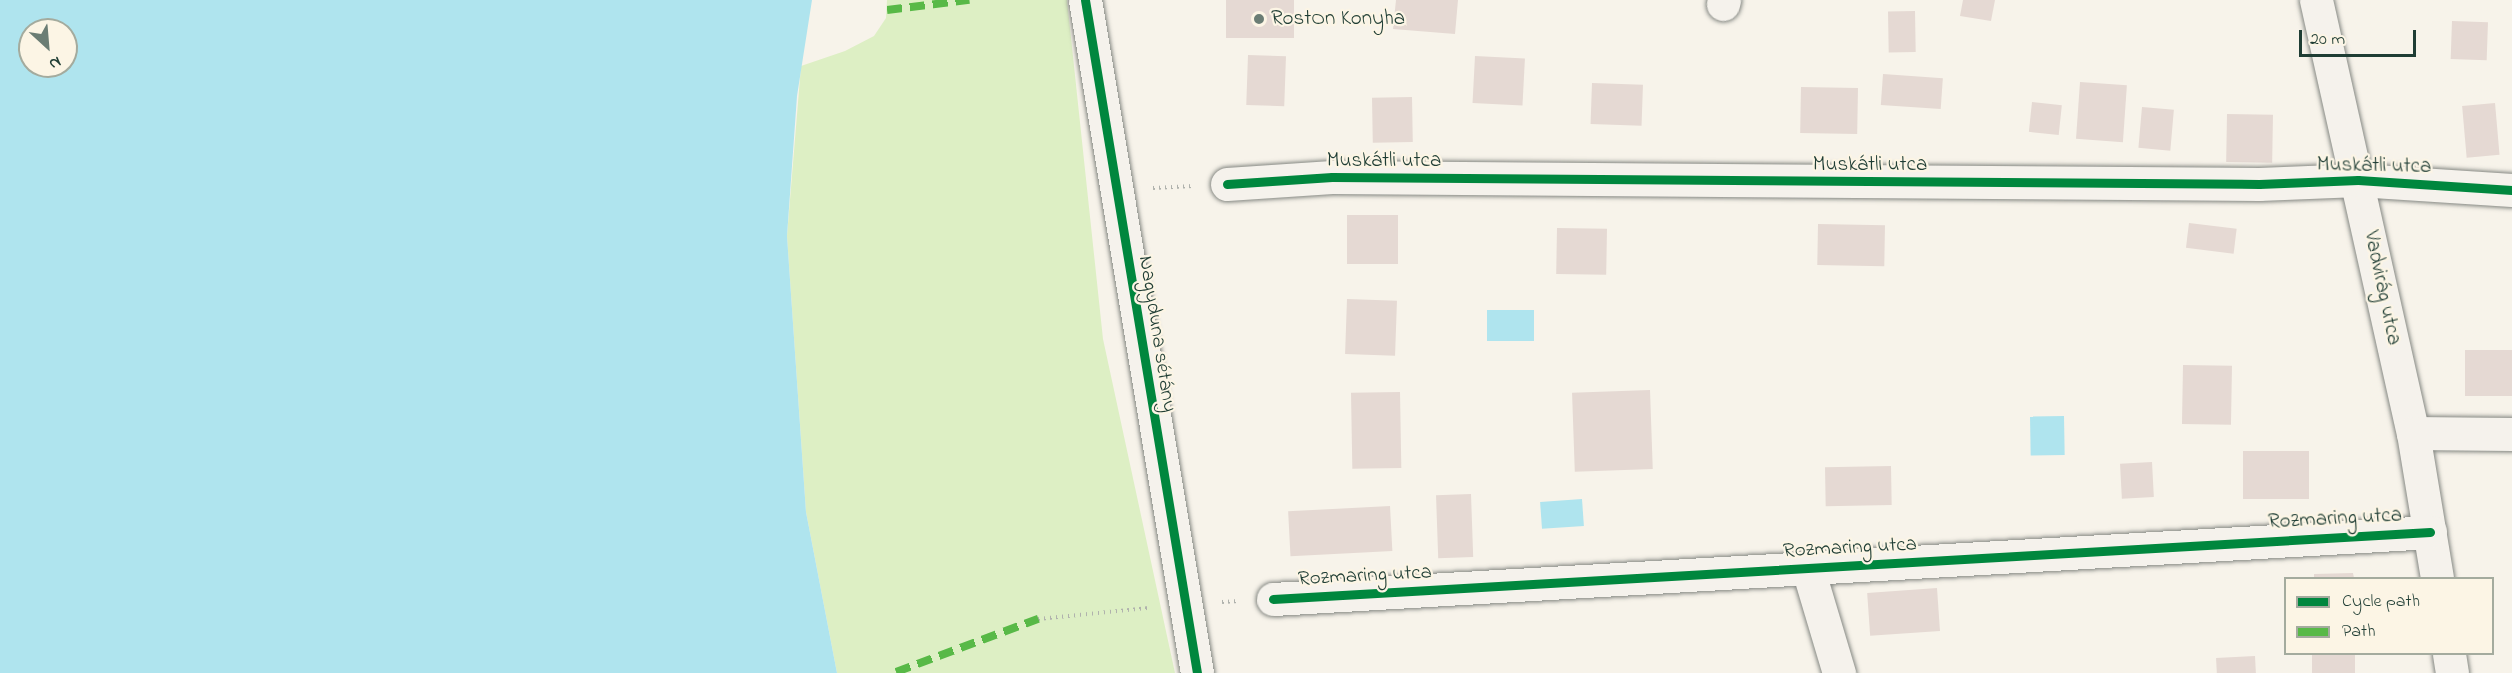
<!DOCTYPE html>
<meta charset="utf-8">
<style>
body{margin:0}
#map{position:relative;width:2512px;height:673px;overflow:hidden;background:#f7f3ea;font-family:"Indie Flower",sans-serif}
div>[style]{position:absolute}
.green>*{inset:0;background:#ddefc4}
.water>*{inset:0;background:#afe4ee;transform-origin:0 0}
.building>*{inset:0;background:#e5d9d3;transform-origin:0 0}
.path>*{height:4px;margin-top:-2px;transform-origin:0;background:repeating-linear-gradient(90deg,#b0b2ad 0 1.5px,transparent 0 6px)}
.roads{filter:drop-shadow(0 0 2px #868984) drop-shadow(0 0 2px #868984)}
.minor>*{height:33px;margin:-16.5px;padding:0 16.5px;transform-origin:16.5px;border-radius:16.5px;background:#f5f2ec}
.quiet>*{height:8px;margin-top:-4px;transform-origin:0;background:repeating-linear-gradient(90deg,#58b947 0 15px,transparent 0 23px)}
.cycleway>*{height:9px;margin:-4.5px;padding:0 4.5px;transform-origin:4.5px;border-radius:4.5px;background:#00873e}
.dots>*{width:16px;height:16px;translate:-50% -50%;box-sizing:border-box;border:3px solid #fcf5e5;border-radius:50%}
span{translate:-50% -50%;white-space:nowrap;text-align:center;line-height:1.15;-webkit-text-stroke:4.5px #fcf5e5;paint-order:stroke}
.poi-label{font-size:21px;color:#1f3d34}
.left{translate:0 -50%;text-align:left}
.street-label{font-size:21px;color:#1f3d34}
.legend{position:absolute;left:2284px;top:577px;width:210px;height:78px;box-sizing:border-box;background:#fcf5e5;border:2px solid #a4ab9e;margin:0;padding:8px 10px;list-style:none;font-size:18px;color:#1f3d34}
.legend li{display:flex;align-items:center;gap:12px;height:30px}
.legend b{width:30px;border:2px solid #a4ab9e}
.north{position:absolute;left:18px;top:18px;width:60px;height:60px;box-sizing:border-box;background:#fcf5e5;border:2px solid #a4ab9e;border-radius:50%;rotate:154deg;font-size:16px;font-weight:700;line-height:24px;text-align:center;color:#1f3d34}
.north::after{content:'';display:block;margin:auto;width:21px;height:27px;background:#6b7d74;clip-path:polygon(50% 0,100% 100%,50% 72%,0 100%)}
.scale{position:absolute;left:2299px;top:30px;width:117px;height:27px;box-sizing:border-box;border:3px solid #1f3d34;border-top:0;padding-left:8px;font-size:18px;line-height:21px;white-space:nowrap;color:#1f3d34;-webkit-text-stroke:4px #fcf5e5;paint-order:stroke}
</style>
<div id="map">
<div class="green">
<div style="clip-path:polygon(887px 0,1067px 0,1103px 339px,1175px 673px,837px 673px,806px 512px,787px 236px,801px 66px,845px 51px,874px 36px,886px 18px)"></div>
</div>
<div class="water">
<div style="clip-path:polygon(evenodd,0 0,812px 0,797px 96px,787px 236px,806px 512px,837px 673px,0 673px,0 0,30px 30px,66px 30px,66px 66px,30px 66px,30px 30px)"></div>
<div style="left:1534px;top:310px;width:31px;height:47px;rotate:90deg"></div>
<div style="left:2064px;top:416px;width:39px;height:34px;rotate:89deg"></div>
<div style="left:1582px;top:499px;width:27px;height:42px;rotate:86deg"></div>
</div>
<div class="building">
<div style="left:1226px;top:0;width:68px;height:38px"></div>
<div style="clip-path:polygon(1396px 0,1458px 0,1455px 34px,1393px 29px)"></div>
<div style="clip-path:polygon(1963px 0,1995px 0,1991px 21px,1960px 16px)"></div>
<div style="left:1915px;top:11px;width:41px;height:27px;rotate:89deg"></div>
<div style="left:2452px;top:21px;width:36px;height:38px;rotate:2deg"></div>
<div style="left:1248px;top:55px;width:38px;height:50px;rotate:2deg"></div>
<div style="left:1475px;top:56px;width:50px;height:47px;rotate:3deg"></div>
<div style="left:1883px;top:74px;width:60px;height:31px;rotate:4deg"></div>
<div style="left:2080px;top:82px;width:47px;height:57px;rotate:4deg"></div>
<div style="left:1592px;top:83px;width:51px;height:41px;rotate:2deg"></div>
<div style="left:1801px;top:87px;width:57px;height:46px;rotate:1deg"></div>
<div style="left:1412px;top:97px;width:45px;height:40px;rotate:89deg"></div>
<div style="left:2032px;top:102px;width:30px;height:30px;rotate:6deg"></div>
<div style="left:2495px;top:103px;width:52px;height:33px;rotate:85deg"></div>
<div style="left:2142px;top:107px;width:32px;height:41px;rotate:5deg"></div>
<div style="left:2227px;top:114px;width:46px;height:48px;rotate:1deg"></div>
<div style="left:1347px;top:215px;width:51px;height:49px"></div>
<div style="left:2189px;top:223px;width:48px;height:25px;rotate:7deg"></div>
<div style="left:1818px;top:224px;width:67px;height:41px;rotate:1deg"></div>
<div style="left:1557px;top:228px;width:50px;height:46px;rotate:1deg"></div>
<div style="left:1347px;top:299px;width:50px;height:55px;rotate:2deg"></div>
<div style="left:2512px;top:350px;width:46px;height:47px;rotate:90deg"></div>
<div style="left:2183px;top:365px;width:49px;height:59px;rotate:1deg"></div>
<div style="left:1650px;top:390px;width:79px;height:78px;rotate:88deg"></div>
<div style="left:1400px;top:392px;width:76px;height:49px;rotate:89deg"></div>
<div style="left:2309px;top:451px;width:48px;height:66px;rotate:90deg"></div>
<div style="left:2152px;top:462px;width:35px;height:32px;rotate:87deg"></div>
<div style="left:1891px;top:466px;width:39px;height:66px;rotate:89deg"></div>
<div style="left:1471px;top:494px;width:63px;height:35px;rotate:88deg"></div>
<div style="left:1390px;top:506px;width:45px;height:102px;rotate:87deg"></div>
<div style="clip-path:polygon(2353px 573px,2354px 578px,2314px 578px,2314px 574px)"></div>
<div style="left:1937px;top:588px;width:43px;height:70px;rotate:86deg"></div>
<div style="left:2312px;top:654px;width:43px;height:19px"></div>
<div style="left:2255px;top:656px;width:17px;height:39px;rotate:87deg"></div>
</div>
<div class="path">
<div style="left:1153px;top:188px;width:40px;rotate:-2.9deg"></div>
<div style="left:1222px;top:602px;width:17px;rotate:-3deg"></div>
<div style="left:1038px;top:619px;width:112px;rotate:-5.7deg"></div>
</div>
<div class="roads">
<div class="minor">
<div style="left:1085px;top:0;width:682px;rotate:80.55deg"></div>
<div style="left:2316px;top:0;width:444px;rotate:77.4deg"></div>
<div style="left:2413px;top:433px;width:147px;rotate:80.6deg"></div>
<div style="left:1723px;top:4px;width:4px;rotate:-76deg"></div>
<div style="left:1227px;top:184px;width:105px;rotate:-3.8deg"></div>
<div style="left:1332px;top:177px;width:927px;rotate:0.43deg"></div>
<div style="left:2259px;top:184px;width:99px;rotate:-2.3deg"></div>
<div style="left:2358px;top:180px;width:154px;rotate:3.7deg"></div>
<div style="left:2413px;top:433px;width:99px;rotate:0.6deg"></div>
<div style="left:1808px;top:569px;width:109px;rotate:73.4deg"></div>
<div style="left:1273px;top:599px;width:1159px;rotate:-3.31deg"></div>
<div style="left:2449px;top:654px;width:19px;rotate:81deg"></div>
</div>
</div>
<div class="quiet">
<div style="left:887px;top:10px;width:83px;rotate:-7deg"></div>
<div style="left:896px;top:672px;width:152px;rotate:-20.5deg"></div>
</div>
<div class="cycleway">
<div style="left:1085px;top:0;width:682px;rotate:80.55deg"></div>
<div style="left:1227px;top:184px;width:105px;rotate:-3.8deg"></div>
<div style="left:1332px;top:177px;width:927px;rotate:0.43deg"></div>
<div style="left:2259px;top:184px;width:99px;rotate:-2.3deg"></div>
<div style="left:2358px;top:180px;width:154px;rotate:3.7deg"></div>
<div style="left:1273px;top:599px;width:1159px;rotate:-3.31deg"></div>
</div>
<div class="dots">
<div style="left:1259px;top:19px;background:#6b7d74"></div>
</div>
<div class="poi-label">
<span class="left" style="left:1271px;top:19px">RostOn Konyha</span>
</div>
<div class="street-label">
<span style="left:1384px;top:161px">Muskátli utca</span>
<span style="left:1870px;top:165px">Muskátli utca</span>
<span style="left:2374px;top:166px;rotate:1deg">Muskátli utca</span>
<span style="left:2382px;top:288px;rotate:78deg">Vadvirág utca</span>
<span style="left:1157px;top:334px;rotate:81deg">Nagyduna sétány</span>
<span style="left:2335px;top:519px;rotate:-3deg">Rozmaring utca</span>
<span style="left:1850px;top:548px;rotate:-3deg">Rozmaring utca</span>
<span style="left:1365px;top:576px;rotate:-3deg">Rozmaring utca</span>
</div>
<ul class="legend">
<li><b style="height:8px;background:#00873e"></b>Cycle path</li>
<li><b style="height:8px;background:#58b947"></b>Path</li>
</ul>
<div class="north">N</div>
<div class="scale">20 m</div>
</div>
